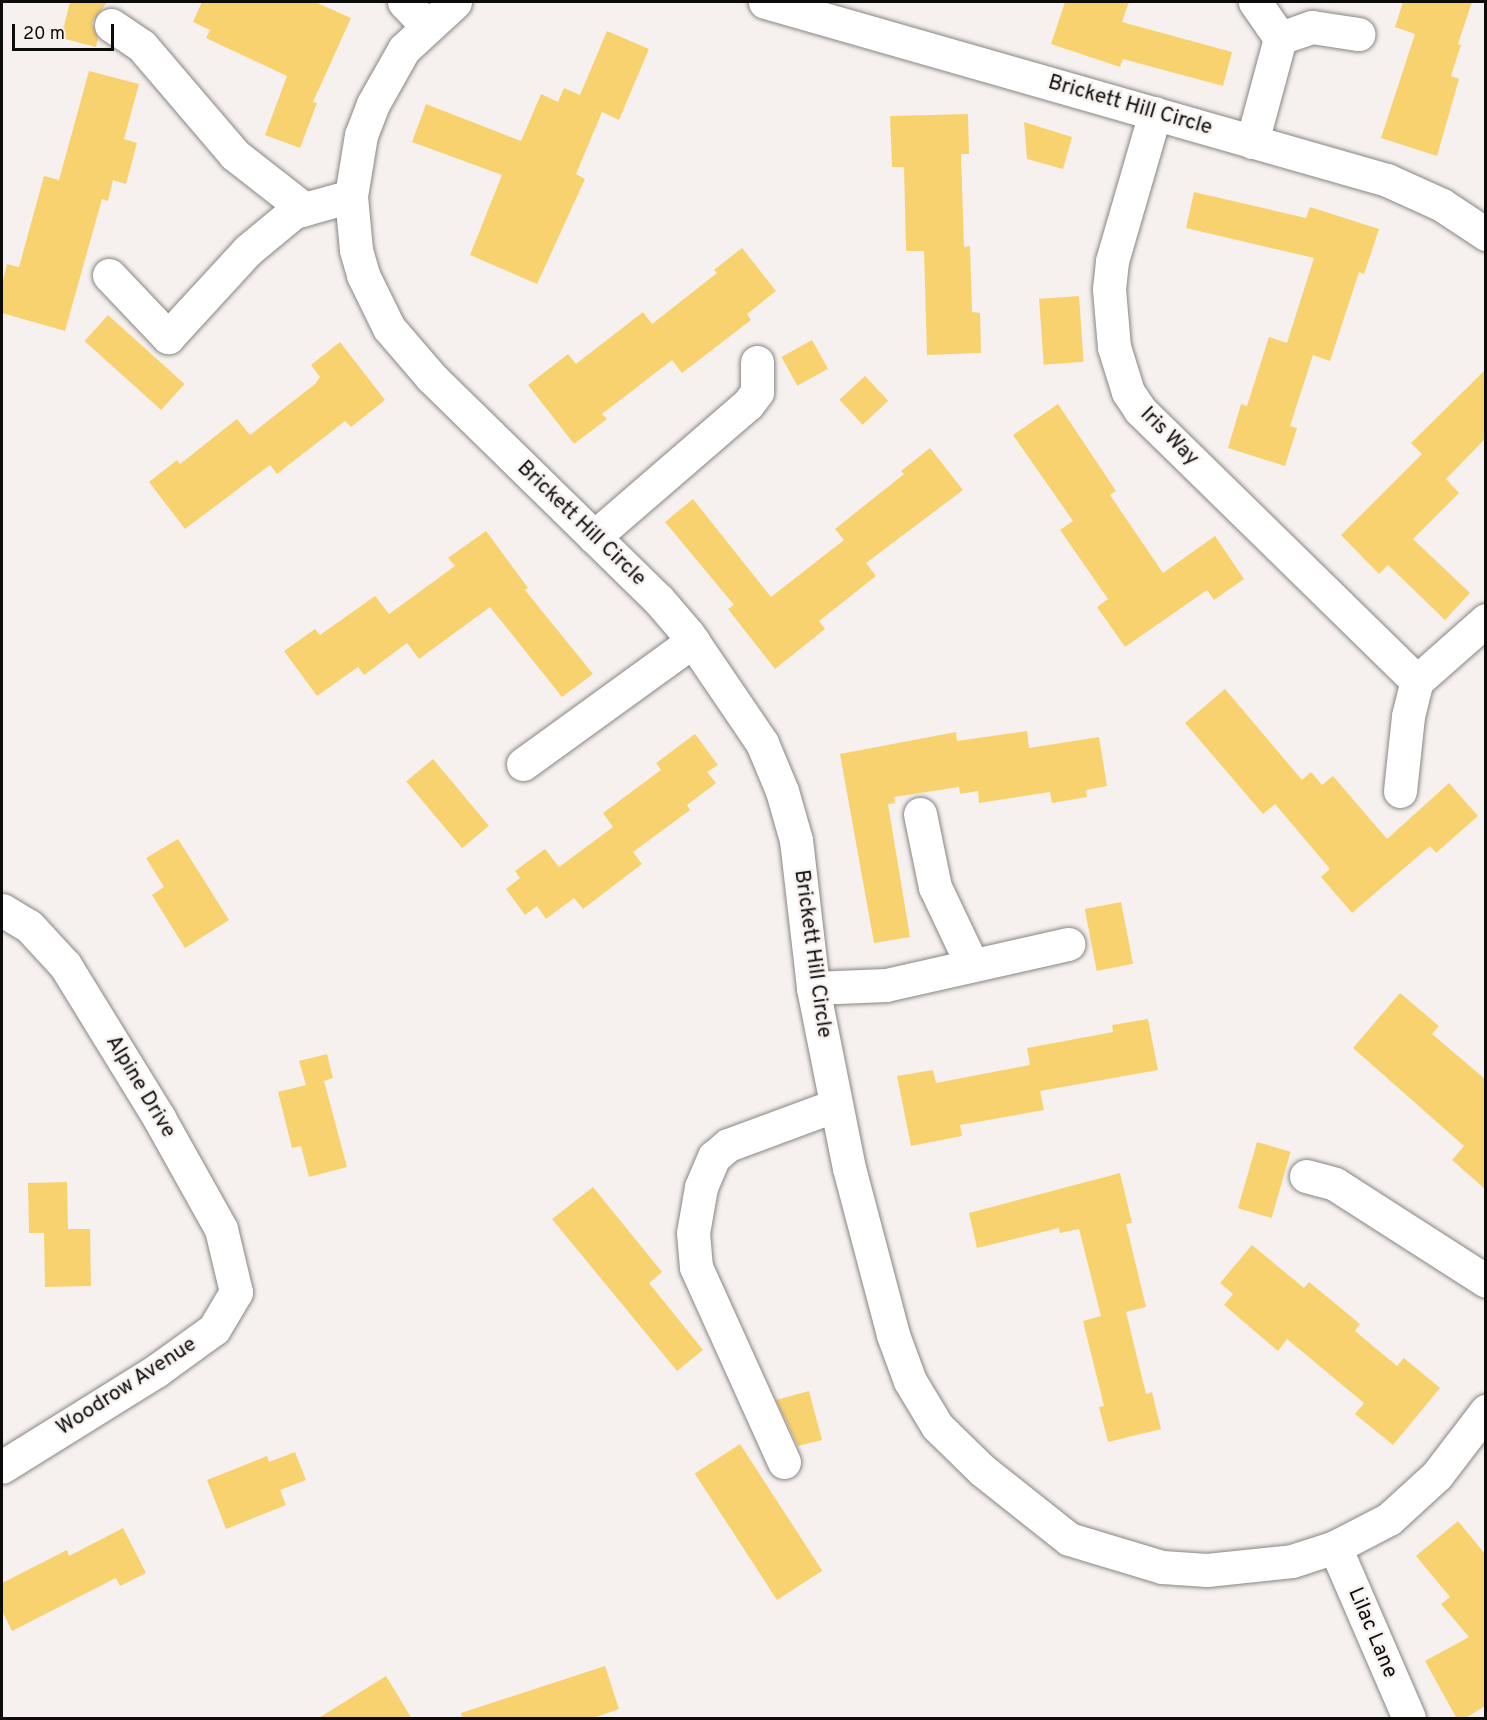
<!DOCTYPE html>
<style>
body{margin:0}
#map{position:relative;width:1487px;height:1720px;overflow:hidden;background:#f6f1ee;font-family:Overpass,sans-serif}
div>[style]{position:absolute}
.building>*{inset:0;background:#f9d270;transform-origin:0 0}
.roads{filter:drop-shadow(0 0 2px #898683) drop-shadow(0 0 2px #898683)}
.minor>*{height:33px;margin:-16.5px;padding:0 16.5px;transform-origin:16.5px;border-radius:16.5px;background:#fff}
span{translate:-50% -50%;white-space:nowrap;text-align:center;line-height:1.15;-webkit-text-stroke:4.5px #f6f1ee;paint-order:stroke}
.street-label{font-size:21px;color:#0d0c0b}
.frame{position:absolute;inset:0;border:3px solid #0d0c0b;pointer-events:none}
.scale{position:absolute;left:12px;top:24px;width:102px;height:27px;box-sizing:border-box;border:3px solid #0d0c0b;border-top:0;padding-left:8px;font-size:18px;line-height:21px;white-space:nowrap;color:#0d0c0b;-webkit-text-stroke:4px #f6f1ee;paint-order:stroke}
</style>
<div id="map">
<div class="building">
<div style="clip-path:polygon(70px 2px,107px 2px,92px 23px,98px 38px,96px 47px,61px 38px)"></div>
<div style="clip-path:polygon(202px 2px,315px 2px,351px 18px,313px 102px,317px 103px,300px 148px,265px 135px,287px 76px,206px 38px,210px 30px,193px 22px)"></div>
<div style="clip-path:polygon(1065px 2px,1129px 2px,1122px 22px,1232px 52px,1223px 86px,1123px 59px,1120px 67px,1051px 44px)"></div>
<div style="clip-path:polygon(1403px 2px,1472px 2px,1458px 44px,1461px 45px,1451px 76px,1459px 79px,1437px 156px,1381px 138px,1415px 34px,1395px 27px)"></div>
<div style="clip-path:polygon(607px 31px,649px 49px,619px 120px,602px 112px,576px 174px,585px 179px,537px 284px,470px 255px,502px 175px,412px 142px,426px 104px,521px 141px,541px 94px,558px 102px,564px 88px,580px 95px)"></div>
<div style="clip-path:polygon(89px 71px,139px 84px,124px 139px,137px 143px,126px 184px,113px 180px,108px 201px,102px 199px,65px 331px,2px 313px,2px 285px,7px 264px,19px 267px,44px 176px,59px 180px)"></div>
<div style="clip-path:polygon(968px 114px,969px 154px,961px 154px,964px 247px,970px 246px,972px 312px,980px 313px,981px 353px,927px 355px,924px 251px,906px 251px,904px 167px,892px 167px,890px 116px)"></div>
<div style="clip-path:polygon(1024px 122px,1072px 137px,1063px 169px,1027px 159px)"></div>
<div style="clip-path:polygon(1194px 192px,1306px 218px,1310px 207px,1379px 229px,1364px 274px,1359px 272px,1330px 361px,1313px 355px,1290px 426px,1297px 428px,1285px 466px,1228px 448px,1241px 404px,1247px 406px,1269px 337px,1287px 343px,1314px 258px,1186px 228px)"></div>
<div style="clip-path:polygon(742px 248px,776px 291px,747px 314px,751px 320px,682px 373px,672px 360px,602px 414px,607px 419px,574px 444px,528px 385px,568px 354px,576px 364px,643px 312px,652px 324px,717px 273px,714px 270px)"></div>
<div style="left:1079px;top:296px;width:66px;height:40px;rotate:86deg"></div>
<div style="left:108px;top:315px;width:103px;height:35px;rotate:42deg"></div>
<div style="left:812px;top:340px;width:33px;height:35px;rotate:61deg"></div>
<div style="clip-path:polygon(340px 342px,385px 400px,351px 427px,345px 421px,277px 474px,270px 465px,185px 529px,149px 482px,177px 460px,180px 464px,237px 419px,250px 435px,315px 384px,320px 377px,311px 365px)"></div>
<div style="clip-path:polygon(1485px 370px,1485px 439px,1446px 479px,1459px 493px,1413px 539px,1470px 593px,1445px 620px,1388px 565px,1379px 574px,1341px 535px,1422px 454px,1411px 443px)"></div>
<div style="left:865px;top:376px;width:34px;height:35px;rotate:47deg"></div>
<div style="clip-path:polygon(1058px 404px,1116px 491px,1110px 495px,1163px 573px,1215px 536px,1244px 579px,1214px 600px,1207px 590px,1125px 647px,1097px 607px,1108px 599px,1060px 530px,1073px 521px,1013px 435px)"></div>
<div style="clip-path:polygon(930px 448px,963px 490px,866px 563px,876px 576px,819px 621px,825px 629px,775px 669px,728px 609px,734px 605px,665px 522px,693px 499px,771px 597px,844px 540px,835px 529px,904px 474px,901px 471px)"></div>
<div style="clip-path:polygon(486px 531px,528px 588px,525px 590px,593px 674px,562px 697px,490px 607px,419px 659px,407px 643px,364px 675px,358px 667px,317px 696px,284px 651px,315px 629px,320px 635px,375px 596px,389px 614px,455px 566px,448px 558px)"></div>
<div style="clip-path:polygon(1225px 689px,1302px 780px,1311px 772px,1322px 785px,1333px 776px,1387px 839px,1449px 783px,1478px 816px,1436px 853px,1430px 846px,1352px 913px,1321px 877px,1330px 869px,1275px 804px,1263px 814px,1185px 723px)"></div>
<div style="clip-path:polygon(1027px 731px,1029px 748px,1099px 737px,1107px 786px,1086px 790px,1087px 797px,1052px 803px,1050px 792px,979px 803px,978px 791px,960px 794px,959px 787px,894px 797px,895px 803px,888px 804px,910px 937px,874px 943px,840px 754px,956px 732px,957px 741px)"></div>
<div style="clip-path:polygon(695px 734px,718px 765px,707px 772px,716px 783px,687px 805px,690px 810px,633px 852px,642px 864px,583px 909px,574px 898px,546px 919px,537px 906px,525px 915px,506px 889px,520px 878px,515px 871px,545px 849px,559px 867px,613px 827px,603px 813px,661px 770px,656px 763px)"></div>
<div style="left:433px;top:759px;width:87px;height:35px;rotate:50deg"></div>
<div style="clip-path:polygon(178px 839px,229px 920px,185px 948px,152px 895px,164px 887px,146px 858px)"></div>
<div style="left:1121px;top:902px;width:63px;height:37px;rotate:79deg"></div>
<div style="clip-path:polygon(1400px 993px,1439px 1026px,1432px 1034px,1485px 1079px,1485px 1189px,1452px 1160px,1464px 1146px,1353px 1048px)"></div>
<div style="clip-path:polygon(1148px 1019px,1158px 1070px,1040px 1091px,1044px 1110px,960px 1125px,962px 1136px,911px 1146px,897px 1076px,933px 1070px,936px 1083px,1030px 1065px,1027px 1048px,1113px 1032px,1112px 1025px)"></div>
<div style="clip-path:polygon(327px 1054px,333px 1078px,324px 1081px,347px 1167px,309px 1177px,301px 1146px,292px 1148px,278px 1092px,306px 1085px,299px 1061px)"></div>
<div style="left:1257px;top:1142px;width:35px;height:69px;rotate:16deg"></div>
<div style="clip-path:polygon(1120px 1173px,1132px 1223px,1126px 1224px,1146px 1307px,1126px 1312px,1146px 1394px,1152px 1392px,1161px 1429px,1108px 1442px,1099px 1407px,1104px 1406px,1083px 1321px,1101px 1316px,1079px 1229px,1060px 1233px,1059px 1228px,977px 1248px,969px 1213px)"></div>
<div style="clip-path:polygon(67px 1182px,68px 1229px,90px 1229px,91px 1286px,45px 1287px,44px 1233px,29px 1233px,28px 1183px)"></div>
<div style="clip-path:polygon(593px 1187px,662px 1272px,649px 1283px,703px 1350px,677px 1371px,552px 1219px)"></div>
<div style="clip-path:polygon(1252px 1245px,1304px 1288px,1309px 1282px,1360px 1324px,1355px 1331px,1397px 1366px,1404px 1358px,1440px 1388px,1393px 1445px,1355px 1414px,1364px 1403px,1287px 1339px,1278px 1351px,1224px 1305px,1233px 1294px,1220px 1283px)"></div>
<div style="clip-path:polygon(809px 1391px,822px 1440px,798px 1446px,776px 1400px)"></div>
<div style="left:740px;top:1444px;width:151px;height:54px;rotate:57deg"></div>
<div style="clip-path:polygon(295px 1452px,306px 1480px,280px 1490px,286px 1505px,226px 1529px,207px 1480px,267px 1456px,269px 1462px)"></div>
<div style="clip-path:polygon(1458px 1521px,1485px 1554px,1485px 1706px,1464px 1719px,1457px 1719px,1425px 1661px,1469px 1637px,1441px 1604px,1450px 1597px,1416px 1556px)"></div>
<div style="clip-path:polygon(123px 1528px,146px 1573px,120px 1586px,116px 1578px,12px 1631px,2px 1611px,2px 1583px,67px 1550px,69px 1556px)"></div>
<div style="clip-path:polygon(605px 1666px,619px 1709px,591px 1719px,462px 1719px,461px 1713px)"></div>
<div style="clip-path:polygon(386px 1676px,412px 1719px,317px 1719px)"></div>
</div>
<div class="roads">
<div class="minor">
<div style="left:404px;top:2px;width:32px;rotate:46deg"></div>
<div style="left:455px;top:2px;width:69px;rotate:137.3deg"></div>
<div style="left:404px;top:49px;width:63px;rotate:119.4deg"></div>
<div style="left:373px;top:104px;width:33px;rotate:111deg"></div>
<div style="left:361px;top:135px;width:62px;rotate:99.3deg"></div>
<div style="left:351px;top:196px;width:54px;rotate:84.7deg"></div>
<div style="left:356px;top:250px;width:26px;rotate:74deg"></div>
<div style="left:363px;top:275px;width:59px;rotate:63.9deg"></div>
<div style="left:389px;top:328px;width:65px;rotate:49.4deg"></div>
<div style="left:431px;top:377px;width:318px;rotate:44.4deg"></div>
<div style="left:658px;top:599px;width:46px;rotate:49.4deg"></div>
<div style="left:688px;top:634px;width:132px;rotate:55.8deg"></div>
<div style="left:762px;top:743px;width:52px;rotate:67.4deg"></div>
<div style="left:782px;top:791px;width:51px;rotate:74.1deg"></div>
<div style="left:796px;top:840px;width:149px;rotate:83.4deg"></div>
<div style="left:813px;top:988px;width:184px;rotate:78.7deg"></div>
<div style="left:849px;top:1168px;width:173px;rotate:75.2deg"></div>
<div style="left:893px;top:1335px;width:49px;rotate:69.7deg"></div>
<div style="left:910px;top:1381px;width:52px;rotate:59deg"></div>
<div style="left:937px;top:1426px;width:63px;rotate:44.4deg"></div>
<div style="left:982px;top:1470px;width:111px;rotate:38.4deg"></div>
<div style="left:1069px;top:1539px;width:97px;rotate:16.8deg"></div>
<div style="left:1162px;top:1567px;width:45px;rotate:3.8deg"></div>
<div style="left:1207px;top:1570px;width:85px;rotate:-6deg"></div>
<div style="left:1292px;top:1561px;width:45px;rotate:-18deg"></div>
<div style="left:1335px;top:1547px;width:61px;rotate:-27.4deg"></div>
<div style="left:1389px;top:1519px;width:65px;rotate:-42.5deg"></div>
<div style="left:1437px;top:1475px;width:81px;rotate:-52.6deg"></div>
<div style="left:765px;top:2px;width:647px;rotate:15.97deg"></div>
<div style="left:1387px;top:180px;width:60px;rotate:24.4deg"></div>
<div style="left:1442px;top:205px;width:53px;rotate:33.4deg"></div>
<div style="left:111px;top:25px;width:37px;rotate:34deg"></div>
<div style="left:142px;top:46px;width:143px;rotate:49.5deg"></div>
<div style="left:235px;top:155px;width:88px;rotate:38deg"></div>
<div style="left:1280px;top:38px;width:34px;rotate:-19deg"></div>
<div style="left:1312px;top:27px;width:47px;rotate:8.7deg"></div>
<div style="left:1155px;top:113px;width:154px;rotate:106.2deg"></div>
<div style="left:1112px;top:261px;width:28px;rotate:96deg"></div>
<div style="left:1109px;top:289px;width:58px;rotate:85.1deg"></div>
<div style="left:1114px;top:347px;width:47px;rotate:72.7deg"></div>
<div style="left:1128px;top:392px;width:22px;rotate:56deg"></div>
<div style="left:1140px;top:410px;width:388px;rotate:44.4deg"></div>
<div style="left:1252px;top:142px;width:108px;rotate:-74.9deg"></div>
<div style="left:1280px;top:38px;width:44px;rotate:-124.8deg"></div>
<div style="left:109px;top:275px;width:86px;rotate:46.4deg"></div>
<div style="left:168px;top:337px;width:118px;rotate:-47.4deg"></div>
<div style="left:248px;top:250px;width:60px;rotate:-39.6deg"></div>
<div style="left:294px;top:212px;width:59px;rotate:-15.7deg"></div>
<div style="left:594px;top:537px;width:203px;rotate:-40.8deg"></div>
<div style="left:748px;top:404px;width:15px;rotate:-53deg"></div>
<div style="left:757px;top:392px;width:30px;rotate:-90deg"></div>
<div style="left:523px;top:764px;width:210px;rotate:-35.9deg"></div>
<div style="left:1400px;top:791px;width:75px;rotate:-83.9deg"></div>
<div style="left:1408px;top:716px;width:36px;rotate:-76deg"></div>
<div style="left:1417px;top:681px;width:92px;rotate:-41.5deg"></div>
<div style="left:920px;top:814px;width:75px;rotate:78.4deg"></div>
<div style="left:935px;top:887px;width:86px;rotate:64.6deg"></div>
<div style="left:2px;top:910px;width:31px;rotate:31deg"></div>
<div style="left:29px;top:926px;width:53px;rotate:47.3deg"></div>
<div style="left:65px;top:965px;width:180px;rotate:58.4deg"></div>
<div style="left:159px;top:1118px;width:127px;rotate:60.8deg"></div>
<div style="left:221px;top:1229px;width:65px;rotate:76.6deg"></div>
<div style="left:236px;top:1292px;width:43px;rotate:120.7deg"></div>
<div style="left:214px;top:1329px;width:72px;rotate:144.1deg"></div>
<div style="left:156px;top:1371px;width:181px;rotate:148.1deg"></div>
<div style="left:813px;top:988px;width:73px;rotate:-2.4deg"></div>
<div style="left:886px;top:985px;width:187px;rotate:-12.7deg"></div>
<div style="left:1306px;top:1176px;width:30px;rotate:15deg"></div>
<div style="left:1335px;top:1184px;width:179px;rotate:32.7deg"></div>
<div style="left:784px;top:1462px;width:214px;rotate:-114.3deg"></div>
<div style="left:696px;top:1267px;width:34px;rotate:-95deg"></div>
<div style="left:693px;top:1233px;width:47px;rotate:-80.1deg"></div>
<div style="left:701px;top:1187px;width:33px;rotate:-67deg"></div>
<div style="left:714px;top:1157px;width:18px;rotate:-41deg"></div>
<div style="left:728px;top:1145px;width:115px;rotate:-20.3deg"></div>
<div style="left:1335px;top:1547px;width:186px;rotate:66.6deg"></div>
</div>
</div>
<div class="street-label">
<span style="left:1130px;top:106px;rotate:16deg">Brickett Hill Circle</span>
<span style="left:1169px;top:437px;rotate:45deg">Iris Way</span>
<span style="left:581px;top:524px;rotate:44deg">Brickett Hill Circle</span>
<span style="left:812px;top:954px;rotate:82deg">Brickett Hill Circle</span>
<span style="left:140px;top:1087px;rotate:59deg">Alpine Drive</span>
<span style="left:127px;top:1387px;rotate:-33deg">Woodrow Avenue</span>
<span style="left:1372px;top:1633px;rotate:67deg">Lilac Lane</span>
</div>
<div class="frame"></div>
<div class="scale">20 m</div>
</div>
